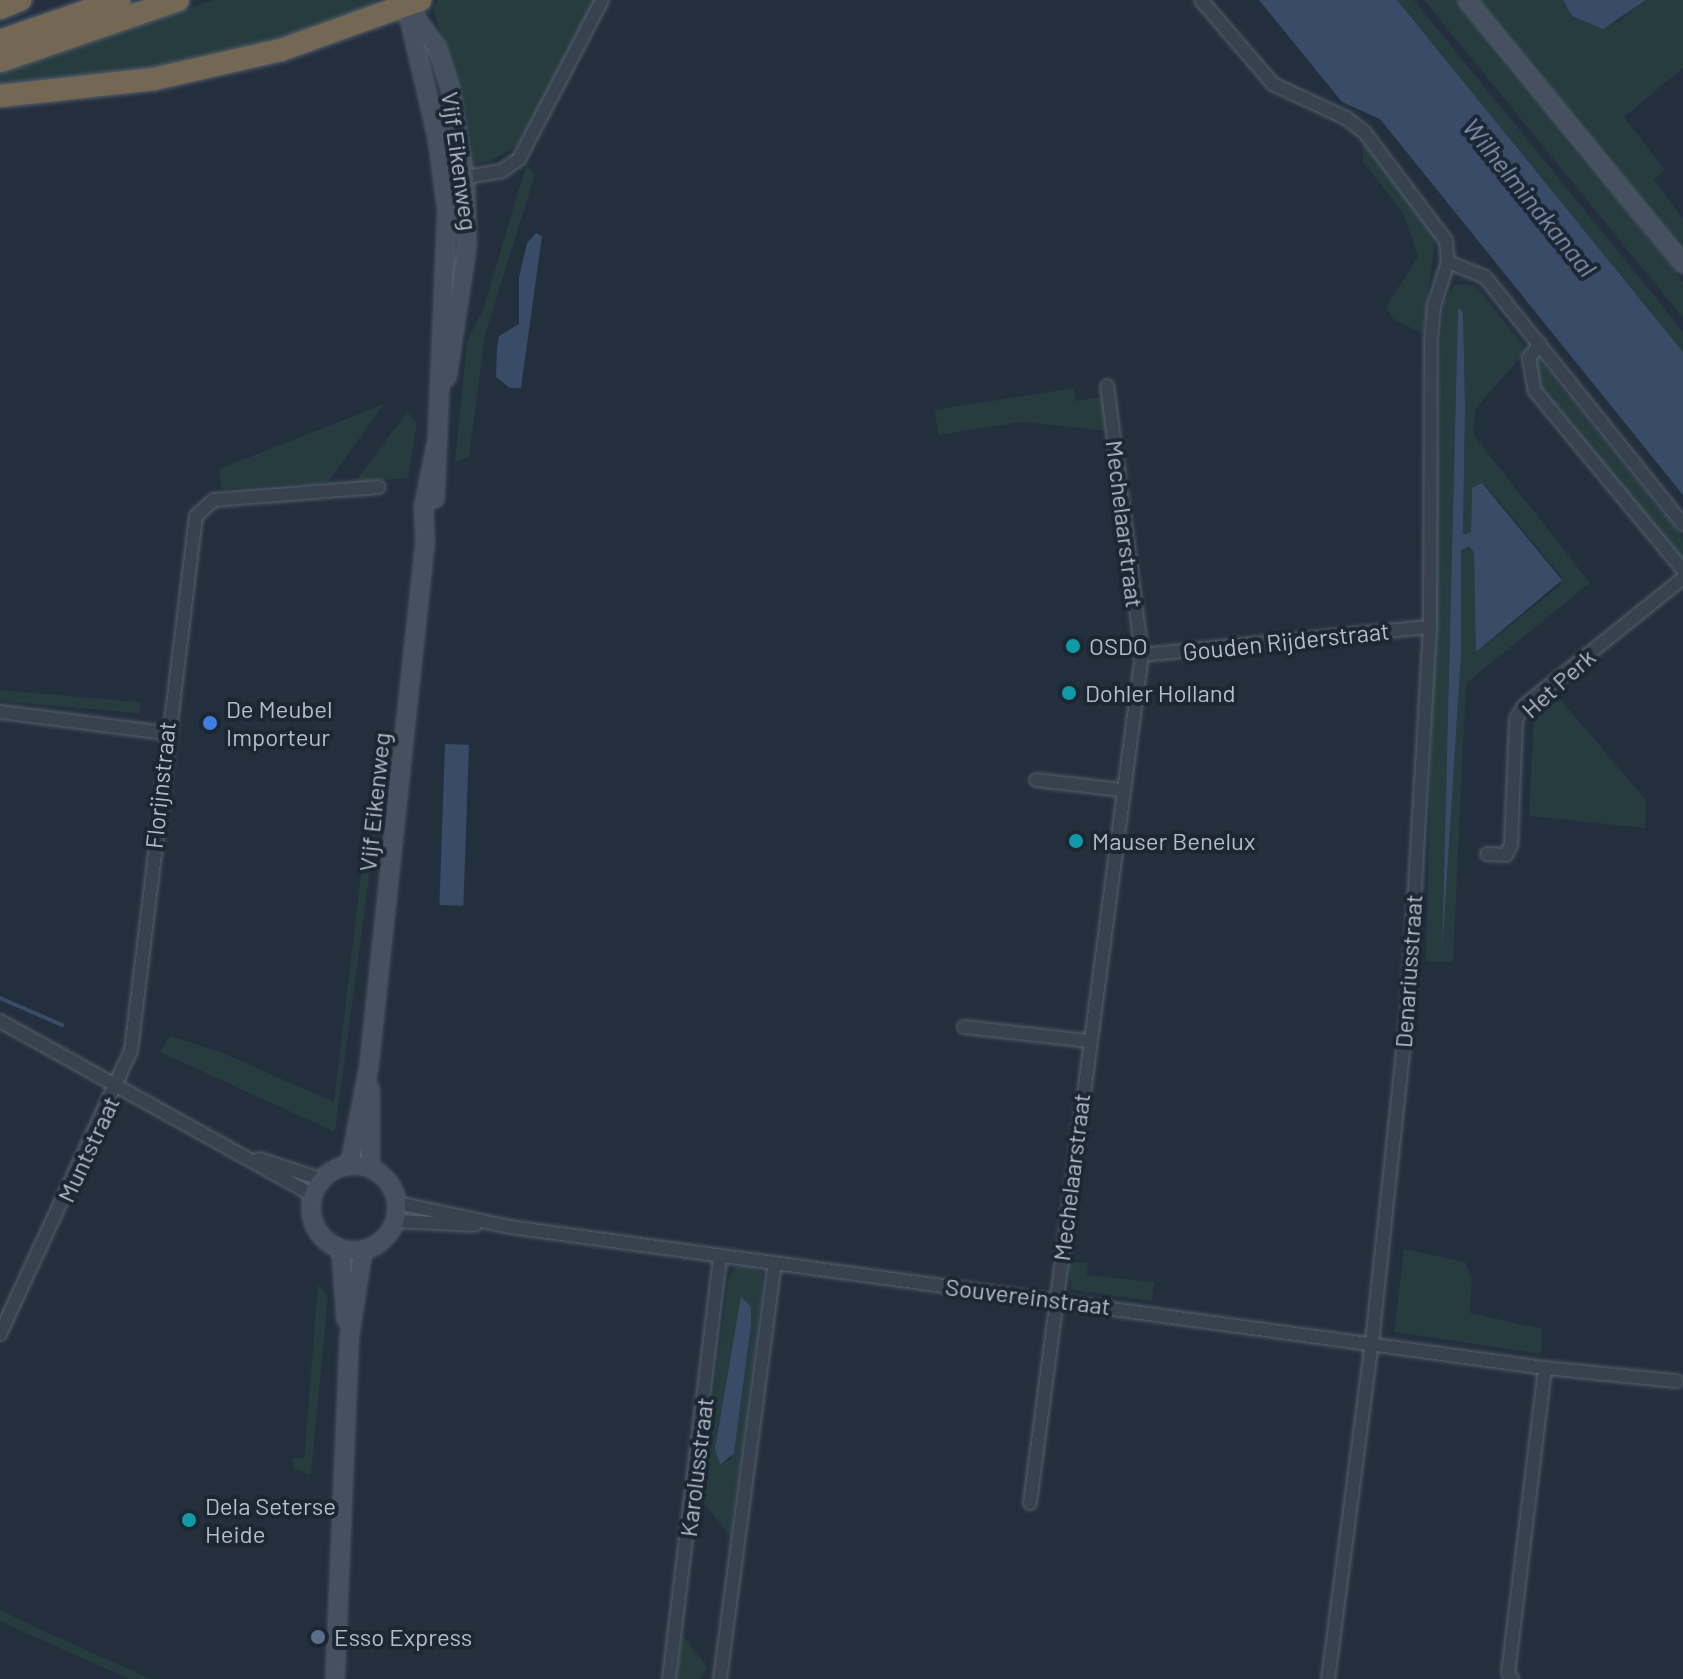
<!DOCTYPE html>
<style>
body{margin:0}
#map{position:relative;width:1683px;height:1679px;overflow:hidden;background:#242f3e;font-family:Barlow,sans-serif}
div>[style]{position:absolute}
.green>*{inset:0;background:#263c3f;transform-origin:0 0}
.water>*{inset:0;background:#394c67;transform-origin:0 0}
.stream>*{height:4px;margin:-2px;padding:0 2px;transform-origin:2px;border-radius:2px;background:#394c67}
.roads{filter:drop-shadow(0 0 2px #565f6c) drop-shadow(0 0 2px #565f6c)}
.street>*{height:12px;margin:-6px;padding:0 6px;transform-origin:6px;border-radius:6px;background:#38414e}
.secondary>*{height:16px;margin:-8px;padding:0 8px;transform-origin:8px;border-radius:8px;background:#465061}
.secondary>.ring{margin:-8px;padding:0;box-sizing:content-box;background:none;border:16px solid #465061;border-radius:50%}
.highway>*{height:22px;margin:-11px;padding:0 11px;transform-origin:11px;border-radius:11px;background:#746855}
.dots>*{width:22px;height:22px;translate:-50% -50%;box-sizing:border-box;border:4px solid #1d2633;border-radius:50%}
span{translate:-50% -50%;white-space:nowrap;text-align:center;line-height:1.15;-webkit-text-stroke:8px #1d2633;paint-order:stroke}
.street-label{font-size:24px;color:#b4bcc9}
.poi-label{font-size:24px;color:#b4bcc9}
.left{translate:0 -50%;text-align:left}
.water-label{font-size:26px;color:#7c92b1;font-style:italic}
</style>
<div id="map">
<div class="green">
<div style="clip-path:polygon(213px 0,375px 0,377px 8px,303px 35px,162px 69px,0 92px,0 73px)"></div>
<div style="clip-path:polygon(438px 0,602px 0,526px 132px,515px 147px,490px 161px,474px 163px,466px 112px,433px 8px)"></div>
<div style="clip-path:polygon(1397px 0,1414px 0,1660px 303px,1683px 332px,1683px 352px)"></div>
<div style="clip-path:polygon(1424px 0,1457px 0,1562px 127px,1683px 282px,1683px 318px)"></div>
<div style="clip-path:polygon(1478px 0,1563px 0,1564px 6px,1616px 23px,1646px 0,1683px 0,1683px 68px,1624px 117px,1665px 170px,1654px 180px,1683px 219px,1683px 254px)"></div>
<div style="clip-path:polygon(1363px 143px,1436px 234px,1423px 334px,1393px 319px,1386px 307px,1418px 257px,1403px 213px,1363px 162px)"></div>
<div style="clip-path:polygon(526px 166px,535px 174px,485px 335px,469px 457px,455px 462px,467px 341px,483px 310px)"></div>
<div style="clip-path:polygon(evenodd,1455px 284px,1476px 286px,1527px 350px,1476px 408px,1473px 434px,1590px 583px,1466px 683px,1453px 962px,1426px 961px,1441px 340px,1444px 302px,1455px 284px,1458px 307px,1463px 312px,1465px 406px,1463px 534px,1471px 533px,1472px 488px,1484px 484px,1562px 577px,1559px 586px,1478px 651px,1474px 553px,1469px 546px,1461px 550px,1461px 655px,1442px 956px,1458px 307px)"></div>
<div style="clip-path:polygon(1536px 355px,1683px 537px,1683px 563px,1538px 383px,1531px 360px)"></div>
<div style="clip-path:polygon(1074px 388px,1076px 401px,1105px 397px,1109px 431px,1022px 422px,938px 435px,935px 410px)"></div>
<div style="clip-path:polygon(384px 404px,328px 482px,221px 489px,219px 469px)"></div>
<div style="clip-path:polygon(407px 412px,417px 423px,408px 478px,355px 482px)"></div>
<div style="left:0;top:690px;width:141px;height:11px;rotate:5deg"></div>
<div style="clip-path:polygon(1559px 698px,1646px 800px,1645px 828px,1529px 816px,1534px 718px)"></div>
<div style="clip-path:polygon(375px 756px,385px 757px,335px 1132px,160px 1052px,170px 1036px,220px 1052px,334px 1102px)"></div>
<div style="clip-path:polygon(1404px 1249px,1465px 1262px,1472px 1279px,1470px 1313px,1542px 1329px,1541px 1354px,1394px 1332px)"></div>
<div style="clip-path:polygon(1068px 1262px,1088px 1263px,1087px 1275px,1154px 1282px,1152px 1301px,1072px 1290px)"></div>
<div style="clip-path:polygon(evenodd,745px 1264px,763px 1273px,763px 1285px,730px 1536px,701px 1499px,728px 1280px,734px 1268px,745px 1264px,741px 1299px,747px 1303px,751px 1324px,731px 1458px,720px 1465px,715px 1449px,741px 1299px)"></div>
<div style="clip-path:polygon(318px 1285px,328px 1296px,311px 1475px,293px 1468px,293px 1458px,304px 1458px)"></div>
<div style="clip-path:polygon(0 1610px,41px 1630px,151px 1679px,129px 1679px,0 1621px)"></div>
<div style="clip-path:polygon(682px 1635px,708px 1668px,700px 1679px,677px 1679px)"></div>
</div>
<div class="water">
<div style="clip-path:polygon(1259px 0,1397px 0,1683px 352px,1683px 495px,1380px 119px,1342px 102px)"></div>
<div style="clip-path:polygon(1563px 0,1646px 0,1603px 29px,1572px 16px)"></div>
<div style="clip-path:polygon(536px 233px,542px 236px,521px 388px,510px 388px,496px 377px,497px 348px,499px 336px,519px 324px,519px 277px,527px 243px)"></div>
<div style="clip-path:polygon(1458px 307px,1463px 312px,1465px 406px,1463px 534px,1471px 533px,1472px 488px,1482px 483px,1562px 580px,1476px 652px,1474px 553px,1469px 546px,1461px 550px,1461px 655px,1442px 956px)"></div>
<div style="left:445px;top:744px;width:24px;height:161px;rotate:2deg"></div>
<div style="clip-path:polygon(741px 1296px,751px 1307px,751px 1324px,734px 1453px,720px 1465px,715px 1449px)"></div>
</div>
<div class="stream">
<div style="left:0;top:998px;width:68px;rotate:23.5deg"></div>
</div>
<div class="roads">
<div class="street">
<div style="left:1201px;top:0;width:111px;rotate:49.4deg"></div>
<div style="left:1273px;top:84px;width:81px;rotate:25deg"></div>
<div style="left:1346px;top:118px;width:24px;rotate:38deg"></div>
<div style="left:1365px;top:133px;width:135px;rotate:53.1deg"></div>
<div style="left:1446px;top:241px;width:21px;rotate:85deg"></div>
<div style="left:1448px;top:262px;width:46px;rotate:107.7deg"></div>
<div style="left:1434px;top:306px;width:36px;rotate:95deg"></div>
<div style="left:1431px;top:342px;width:285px;rotate:90.2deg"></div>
<div style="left:1430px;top:627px;width:370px;rotate:93.3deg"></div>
<div style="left:1409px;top:996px;width:347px;rotate:96.1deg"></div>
<div style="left:1372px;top:1341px;width:341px;rotate:97.4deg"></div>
<div style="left:443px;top:181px;width:60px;rotate:-9.6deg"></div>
<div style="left:502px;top:171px;width:21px;rotate:-35deg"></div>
<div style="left:519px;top:159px;width:179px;rotate:-62.4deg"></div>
<div style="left:1448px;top:262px;width:40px;rotate:22deg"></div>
<div style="left:1485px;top:277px;width:317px;rotate:51.3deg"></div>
<div style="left:1540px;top:344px;width:18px;rotate:128deg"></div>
<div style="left:1529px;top:358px;width:34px;rotate:80deg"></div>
<div style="left:1535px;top:391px;width:232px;rotate:50.4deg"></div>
<div style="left:1142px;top:655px;width:289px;rotate:-5.6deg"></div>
<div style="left:0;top:712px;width:167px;rotate:7.2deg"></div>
<div style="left:1036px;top:780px;width:86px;rotate:6.7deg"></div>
<div style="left:1487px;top:854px;width:19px;rotate:3deg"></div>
<div style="left:1506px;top:855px;width:11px;rotate:-63deg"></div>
<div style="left:1511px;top:845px;width:126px;rotate:-87.7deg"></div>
<div style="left:1516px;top:719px;width:15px;rotate:-58deg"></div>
<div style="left:1524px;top:706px;width:204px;rotate:-38.8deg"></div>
<div style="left:0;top:1021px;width:358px;rotate:29.1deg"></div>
<div style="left:964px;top:1027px;width:125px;rotate:6.4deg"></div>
<div style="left:259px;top:1159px;width:65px;rotate:17.9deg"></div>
<div style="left:398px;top:1203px;width:115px;rotate:12.1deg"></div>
<div style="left:510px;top:1227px;width:1045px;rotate:7.76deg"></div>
<div style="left:1545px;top:1368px;width:307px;rotate:96.9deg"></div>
<div style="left:1508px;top:1673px;width:7px;rotate:56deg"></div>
<div style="left:396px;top:1221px;width:79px;rotate:2.9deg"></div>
<div style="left:0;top:1334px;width:312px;rotate:-65.2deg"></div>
<div style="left:131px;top:1051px;width:539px;rotate:-83.07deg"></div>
<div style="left:196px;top:516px;width:24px;rotate:-42deg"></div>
<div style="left:214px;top:500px;width:165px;rotate:-4.5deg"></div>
<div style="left:1545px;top:1368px;width:132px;rotate:5.7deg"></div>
<div style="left:1030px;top:1503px;width:855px;rotate:-82.48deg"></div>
<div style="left:1142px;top:655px;width:271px;rotate:-97.4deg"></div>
<div style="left:669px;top:1679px;width:426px;rotate:-83.1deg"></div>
<div style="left:720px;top:1679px;width:420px;rotate:-82.5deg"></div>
</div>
<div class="secondary">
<div style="left:405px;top:0;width:140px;rotate:76.8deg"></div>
<div style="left:437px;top:136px;width:75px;rotate:82.3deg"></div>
<div style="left:447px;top:210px;width:289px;rotate:92.4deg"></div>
<div style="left:1467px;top:0;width:341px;rotate:50.7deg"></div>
<div style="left:407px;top:6px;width:51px;rotate:53.8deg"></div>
<div style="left:437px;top:47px;width:42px;rotate:72deg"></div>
<div style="left:450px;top:87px;width:91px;rotate:80.5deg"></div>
<div style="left:465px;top:177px;width:69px;rotate:88.3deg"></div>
<div style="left:467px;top:246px;width:133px;rotate:98.7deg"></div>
<div style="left:370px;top:1089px;width:78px;rotate:90deg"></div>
<div style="left:350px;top:1164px;width:100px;rotate:-79deg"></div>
<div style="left:369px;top:1066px;width:526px;rotate:-83.89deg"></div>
<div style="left:425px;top:543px;width:38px;rotate:-92deg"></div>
<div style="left:424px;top:505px;width:60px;rotate:-78.5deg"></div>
<div class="ring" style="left:311px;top:1165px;width:70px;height:70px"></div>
<div style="left:341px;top:1249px;width:70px;rotate:85.9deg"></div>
<div style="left:335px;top:1679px;width:340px;rotate:-87.6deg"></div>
<div style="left:349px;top:1339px;width:90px;rotate:-81.1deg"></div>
</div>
<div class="highway">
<div style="left:0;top:8px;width:22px;rotate:-22deg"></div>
<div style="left:0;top:41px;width:126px;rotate:-19deg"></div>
<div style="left:0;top:61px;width:188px;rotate:-18.9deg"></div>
<div style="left:0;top:96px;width:155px;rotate:-6.3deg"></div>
<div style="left:154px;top:79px;width:130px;rotate:-12.9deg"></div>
<div style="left:281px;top:50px;width:148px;rotate:-19.8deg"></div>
</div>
</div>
<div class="dots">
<div style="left:1073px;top:646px;background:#0f9aa8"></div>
<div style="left:1069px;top:693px;background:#0f9aa8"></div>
<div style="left:210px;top:723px;background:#3f7fe0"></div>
<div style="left:1076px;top:841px;background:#0f9aa8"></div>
<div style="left:189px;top:1520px;background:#0f9aa8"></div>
<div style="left:318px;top:1637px;background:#5c6f8a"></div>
</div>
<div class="street-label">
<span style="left:460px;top:161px;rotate:82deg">Vijf Eikenweg</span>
<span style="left:1125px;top:524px;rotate:83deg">Mechelaarstraat</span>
<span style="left:1286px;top:641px;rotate:-6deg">Gouden Rijderstraat</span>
<span style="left:1558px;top:683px;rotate:-42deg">Het Perk</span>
<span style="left:160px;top:785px;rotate:-84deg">Florijnstraat</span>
<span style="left:374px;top:802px;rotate:-84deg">Vijf Eikenweg</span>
<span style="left:1408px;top:971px;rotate:-86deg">Denariusstraat</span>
<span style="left:88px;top:1149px;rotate:-65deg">Muntstraat</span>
<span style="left:1071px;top:1177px;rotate:-83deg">Mechelaarstraat</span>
<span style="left:1028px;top:1296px;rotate:7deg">Souvereinstraat</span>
<span style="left:696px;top:1467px;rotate:-83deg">Karolusstraat</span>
</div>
<div class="poi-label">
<span class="left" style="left:1089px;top:646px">OSDO</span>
<span class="left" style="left:1085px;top:693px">Dohler Holland</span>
<span class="left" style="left:226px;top:723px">De Meubel<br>Importeur</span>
<span class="left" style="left:1092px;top:841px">Mauser Benelux</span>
<span class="left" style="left:205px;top:1520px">Dela Seterse<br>Heide</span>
<span class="left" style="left:334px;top:1637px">Esso Express</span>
</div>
<div class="water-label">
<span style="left:1530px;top:197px;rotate:51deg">Wilhelminakanaal</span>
</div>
</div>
